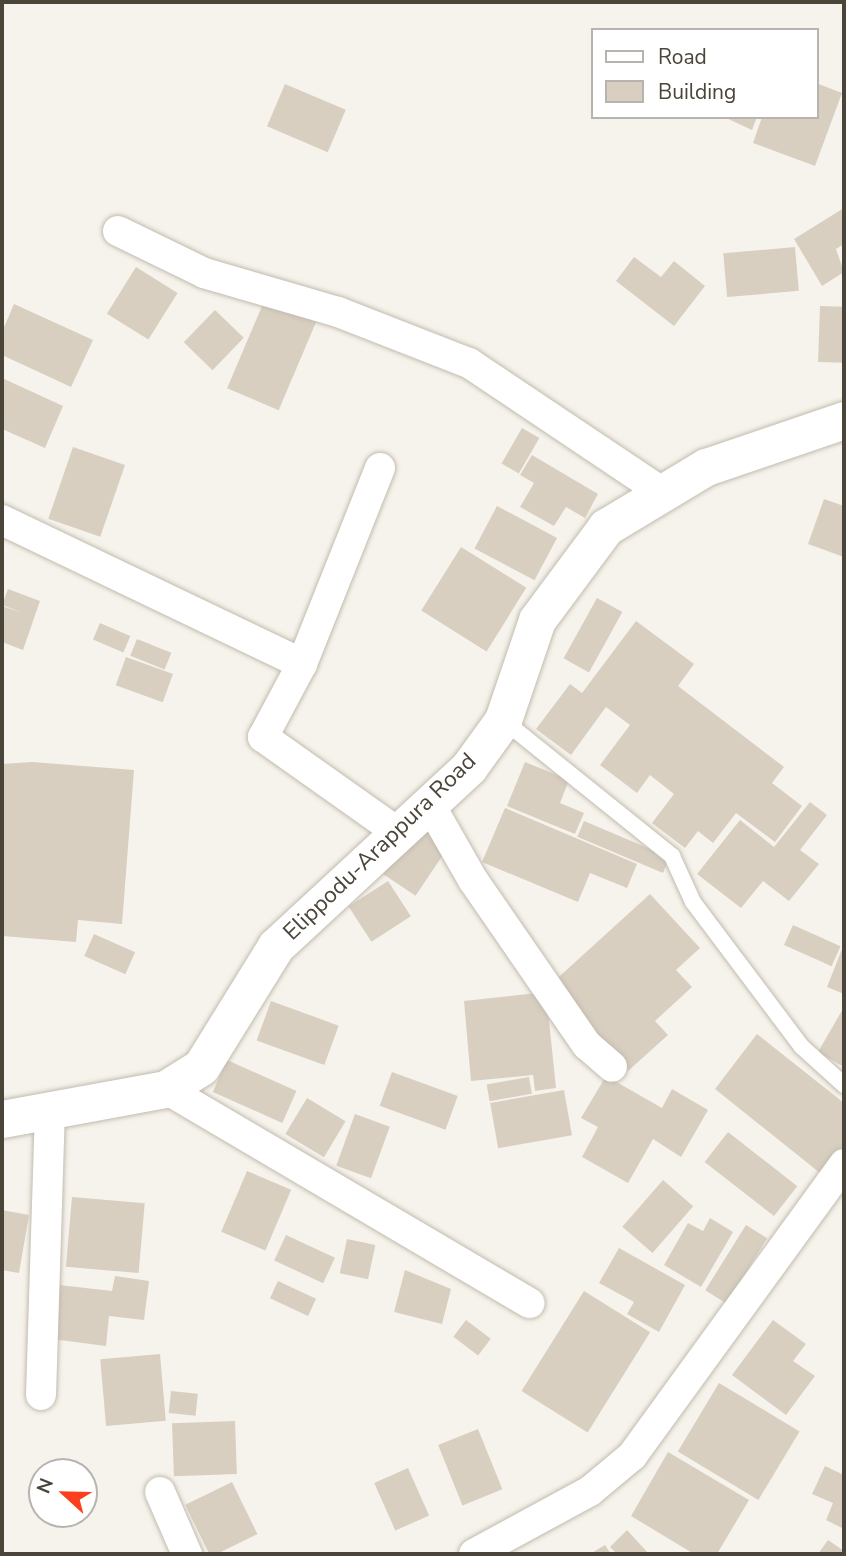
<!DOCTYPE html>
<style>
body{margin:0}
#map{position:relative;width:846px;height:1556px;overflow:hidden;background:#f6f3ec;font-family:"Nunito Sans",sans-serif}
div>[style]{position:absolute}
.building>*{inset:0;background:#d8cfc1;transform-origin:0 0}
.roads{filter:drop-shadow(0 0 2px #c2bbae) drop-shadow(0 0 2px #c2bbae)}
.service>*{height:16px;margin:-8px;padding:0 8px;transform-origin:8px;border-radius:8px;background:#fff}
.minor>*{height:30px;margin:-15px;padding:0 15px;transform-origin:15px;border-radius:15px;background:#fff}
.tertiary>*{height:37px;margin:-18.5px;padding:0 18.5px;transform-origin:18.5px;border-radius:18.5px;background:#fff}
span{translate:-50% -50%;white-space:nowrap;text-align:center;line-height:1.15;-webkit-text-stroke:5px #fff;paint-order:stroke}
.street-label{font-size:23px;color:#4b4439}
.frame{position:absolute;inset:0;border:4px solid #4b4439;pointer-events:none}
.legend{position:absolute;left:591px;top:28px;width:228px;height:91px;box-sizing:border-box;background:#fff;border:2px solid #b7b4b0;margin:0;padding:9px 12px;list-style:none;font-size:21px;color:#4b4439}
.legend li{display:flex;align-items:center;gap:14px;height:35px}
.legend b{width:35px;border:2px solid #b7b4b0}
.north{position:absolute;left:28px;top:1458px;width:70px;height:70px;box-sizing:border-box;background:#fff;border:2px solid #b7b4b0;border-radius:50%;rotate:292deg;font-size:19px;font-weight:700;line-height:28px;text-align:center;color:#4b4439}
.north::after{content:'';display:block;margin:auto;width:24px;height:32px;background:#fc3f1d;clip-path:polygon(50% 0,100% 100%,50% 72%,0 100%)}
</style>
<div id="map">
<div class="building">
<div style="clip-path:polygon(816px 83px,842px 93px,815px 166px,753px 143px,762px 117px,816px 117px)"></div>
<div style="left:285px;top:84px;width:66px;height:46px;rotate:23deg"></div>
<div style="clip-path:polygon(724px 117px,757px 117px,752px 130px)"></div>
<div style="clip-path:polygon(844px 208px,844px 244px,836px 249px,844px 272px,822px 286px,794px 239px)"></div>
<div style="left:795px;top:247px;width:44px;height:72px;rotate:85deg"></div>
<div style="clip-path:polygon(634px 257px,661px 277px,674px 261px,705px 286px,674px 326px,616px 281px)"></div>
<div style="left:136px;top:267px;width:49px;height:55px;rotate:32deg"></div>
<div style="left:265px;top:299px;width:56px;height:97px;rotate:23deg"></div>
<div style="clip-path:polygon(14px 304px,93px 340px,71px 387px,2px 355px,2px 332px)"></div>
<div style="left:820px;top:306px;width:24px;height:56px;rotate:2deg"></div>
<div style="left:215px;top:310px;width:40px;height:45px;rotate:44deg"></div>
<div style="clip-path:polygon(2px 378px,63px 406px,45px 448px,2px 429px)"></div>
<div style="left:522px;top:428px;width:20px;height:41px;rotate:30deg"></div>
<div style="left:73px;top:447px;width:55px;height:76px;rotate:19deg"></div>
<div style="clip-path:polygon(532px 455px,598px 494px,585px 518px,566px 507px,554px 526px,520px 507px,534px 483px,520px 475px)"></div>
<div style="clip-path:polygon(824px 499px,844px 506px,844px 557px,808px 544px)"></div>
<div style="left:497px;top:506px;width:68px;height:48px;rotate:28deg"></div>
<div style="left:461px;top:547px;width:77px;height:75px;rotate:32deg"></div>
<div style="clip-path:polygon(8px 589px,40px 601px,23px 650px,2px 642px,2px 606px,23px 613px,2px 605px)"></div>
<div style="left:597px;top:598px;width:29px;height:69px;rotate:29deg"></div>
<div style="clip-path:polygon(636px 621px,694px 664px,678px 686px,784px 767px,772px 783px,802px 806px,775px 842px,736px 813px,713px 843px,698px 831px,685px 848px,652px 823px,674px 794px,650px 775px,637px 793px,600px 765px,630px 725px,606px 707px,571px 755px,536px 729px,570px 684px,582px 693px)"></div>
<div style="left:100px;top:623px;width:33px;height:18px;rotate:23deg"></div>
<div style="left:137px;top:639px;width:37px;height:18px;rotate:22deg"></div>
<div style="left:126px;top:657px;width:50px;height:30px;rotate:20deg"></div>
<div style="clip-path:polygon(32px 762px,134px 770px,122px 924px,78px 920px,76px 942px,2px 936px,2px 764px)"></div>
<div style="clip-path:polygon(525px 762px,569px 780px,560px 803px,584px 813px,575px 834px,507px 806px)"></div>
<div style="clip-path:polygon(810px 802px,827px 815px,800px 850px,819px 864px,789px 901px,763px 881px,741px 908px,697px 874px,740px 820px,774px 847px)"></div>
<div style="clip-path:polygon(505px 808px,637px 864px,627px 888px,590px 873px,578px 902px,482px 862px)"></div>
<div style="left:584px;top:821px;width:93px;height:17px;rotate:23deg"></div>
<div style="left:417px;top:822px;width:40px;height:62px;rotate:34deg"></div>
<div style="left:388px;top:881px;width:42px;height:47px;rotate:57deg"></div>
<div style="clip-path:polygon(650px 894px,700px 948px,676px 970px,692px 987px,655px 1021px,668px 1035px,628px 1071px,550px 985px)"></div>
<div style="left:793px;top:925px;width:52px;height:22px;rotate:24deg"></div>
<div style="left:94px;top:934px;width:45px;height:24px;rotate:24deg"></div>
<div style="clip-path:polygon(844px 944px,844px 994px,827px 987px)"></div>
<div style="clip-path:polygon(546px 992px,556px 1088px,535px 1091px,533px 1075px,471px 1081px,464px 1001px)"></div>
<div style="left:271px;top:1001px;width:72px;height:42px;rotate:20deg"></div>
<div style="clip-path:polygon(844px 1007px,844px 1067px,818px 1052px)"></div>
<div style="clip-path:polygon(757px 1034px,844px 1103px,844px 1152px,825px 1177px,715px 1089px)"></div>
<div style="left:227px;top:1060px;width:76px;height:35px;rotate:24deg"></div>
<div style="left:392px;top:1072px;width:70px;height:36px;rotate:20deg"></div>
<div style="clip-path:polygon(606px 1076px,662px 1108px,672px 1089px,708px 1110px,681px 1157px,653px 1139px,628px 1183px,582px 1157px,598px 1127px,581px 1118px)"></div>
<div style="left:529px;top:1077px;width:17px;height:43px;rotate:80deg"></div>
<div style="left:564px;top:1090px;width:46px;height:75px;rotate:80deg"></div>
<div style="left:307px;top:1098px;width:45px;height:42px;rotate:31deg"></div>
<div style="left:355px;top:1114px;width:37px;height:55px;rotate:20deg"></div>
<div style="left:728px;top:1132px;width:88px;height:38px;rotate:38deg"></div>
<div style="left:247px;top:1171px;width:48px;height:66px;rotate:23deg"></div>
<div style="left:663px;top:1180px;width:40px;height:62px;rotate:41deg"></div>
<div style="left:72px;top:1197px;width:73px;height:70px;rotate:5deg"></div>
<div style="clip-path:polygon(2px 1210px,29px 1215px,19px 1273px,2px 1270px)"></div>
<div style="clip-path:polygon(710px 1218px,733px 1232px,701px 1287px,664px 1265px,688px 1223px,703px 1231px)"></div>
<div style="left:746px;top:1225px;width:25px;height:77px;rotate:32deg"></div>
<div style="left:286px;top:1235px;width:54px;height:28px;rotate:25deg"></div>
<div style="left:347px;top:1239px;width:29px;height:35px;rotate:12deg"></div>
<div style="clip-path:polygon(619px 1248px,685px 1285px,659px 1332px,627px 1314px,634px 1302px,599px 1283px)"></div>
<div style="clip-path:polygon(405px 1270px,451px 1289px,442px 1324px,394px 1312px)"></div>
<div style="clip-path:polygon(115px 1276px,149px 1281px,144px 1320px,109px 1316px,106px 1346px,52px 1339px,59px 1285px,112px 1291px)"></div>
<div style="left:278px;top:1281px;width:42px;height:19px;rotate:25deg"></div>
<div style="left:584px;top:1291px;width:78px;height:118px;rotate:32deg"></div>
<div style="left:466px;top:1320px;width:31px;height:21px;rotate:37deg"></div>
<div style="clip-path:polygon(773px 1320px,806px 1344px,793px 1361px,815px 1376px,786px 1415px,732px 1375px)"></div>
<div style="left:160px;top:1354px;width:67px;height:60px;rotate:85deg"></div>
<div style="left:719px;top:1383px;width:94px;height:80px;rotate:31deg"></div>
<div style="left:171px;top:1391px;width:27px;height:22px;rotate:6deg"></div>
<div style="left:235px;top:1421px;width:53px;height:63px;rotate:88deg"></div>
<div style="left:478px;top:1429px;width:65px;height:43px;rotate:68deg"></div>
<div style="clip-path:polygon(668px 1452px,749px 1500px,717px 1554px,694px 1554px,631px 1516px)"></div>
<div style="clip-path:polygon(825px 1466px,844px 1475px,844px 1529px,826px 1520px,833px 1503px,812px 1494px)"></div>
<div style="left:408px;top:1468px;width:52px;height:37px;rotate:66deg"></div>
<div style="left:232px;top:1482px;width:58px;height:52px;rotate:64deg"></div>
<div style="clip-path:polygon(627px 1530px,649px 1554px,617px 1554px,610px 1547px)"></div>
<div style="clip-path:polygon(828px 1540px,844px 1551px,844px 1554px,818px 1554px)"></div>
<div style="clip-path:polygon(605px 1545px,611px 1554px,590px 1554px)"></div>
</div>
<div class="roads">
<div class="service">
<div style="left:503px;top:720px;width:217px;rotate:38.8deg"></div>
<div style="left:672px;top:856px;width:51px;rotate:65.5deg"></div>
<div style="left:693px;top:902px;width:181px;rotate:53.1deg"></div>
<div style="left:802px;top:1047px;width:57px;rotate:42.1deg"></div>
</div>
<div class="minor">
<div style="left:118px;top:231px;width:96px;rotate:26deg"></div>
<div style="left:204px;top:273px;width:140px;rotate:16.2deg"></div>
<div style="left:338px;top:312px;width:141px;rotate:21.3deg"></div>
<div style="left:469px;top:363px;width:229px;rotate:33.8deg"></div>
<div style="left:2px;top:520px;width:333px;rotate:25.6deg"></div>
<div style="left:302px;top:664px;width:83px;rotate:118.1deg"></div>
<div style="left:263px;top:737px;width:164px;rotate:35.3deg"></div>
<div style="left:302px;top:664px;width:211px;rotate:-68.3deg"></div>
<div style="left:429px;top:803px;width:89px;rotate:60.3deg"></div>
<div style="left:473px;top:880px;width:201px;rotate:55.4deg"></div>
<div style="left:587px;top:1045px;width:33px;rotate:41deg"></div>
<div style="left:166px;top:1089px;width:422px;rotate:30.5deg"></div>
<div style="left:41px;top:1395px;width:286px;rotate:-88.2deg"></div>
<div style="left:160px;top:1492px;width:68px;rotate:66.5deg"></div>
<div style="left:474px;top:1554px;width:132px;rotate:-28.5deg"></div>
<div style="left:590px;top:1491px;width:55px;rotate:-39.8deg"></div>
<div style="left:632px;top:1456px;width:361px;rotate:-54deg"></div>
</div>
<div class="tertiary">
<div style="left:2px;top:1119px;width:167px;rotate:-10.4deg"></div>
<div style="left:166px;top:1089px;width:41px;rotate:-32.2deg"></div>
<div style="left:201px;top:1067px;width:142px;rotate:-58.2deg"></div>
<div style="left:276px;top:946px;width:263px;rotate:-42.8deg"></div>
<div style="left:469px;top:767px;width:58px;rotate:-54.1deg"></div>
<div style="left:503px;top:720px;width:106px;rotate:-71.2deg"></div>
<div style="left:537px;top:620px;width:116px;rotate:-53.4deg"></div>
<div style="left:606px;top:527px;width:117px;rotate:-31deg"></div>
<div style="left:706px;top:467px;width:146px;rotate:-18.8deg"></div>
</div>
</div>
<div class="street-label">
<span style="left:380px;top:847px;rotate:-44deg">Elippodu-Arappura Road</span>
</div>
<div class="frame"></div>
<ul class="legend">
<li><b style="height:9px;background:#fff"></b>Road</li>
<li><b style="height:19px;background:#d8cfc1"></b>Building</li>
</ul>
<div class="north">N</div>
</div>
